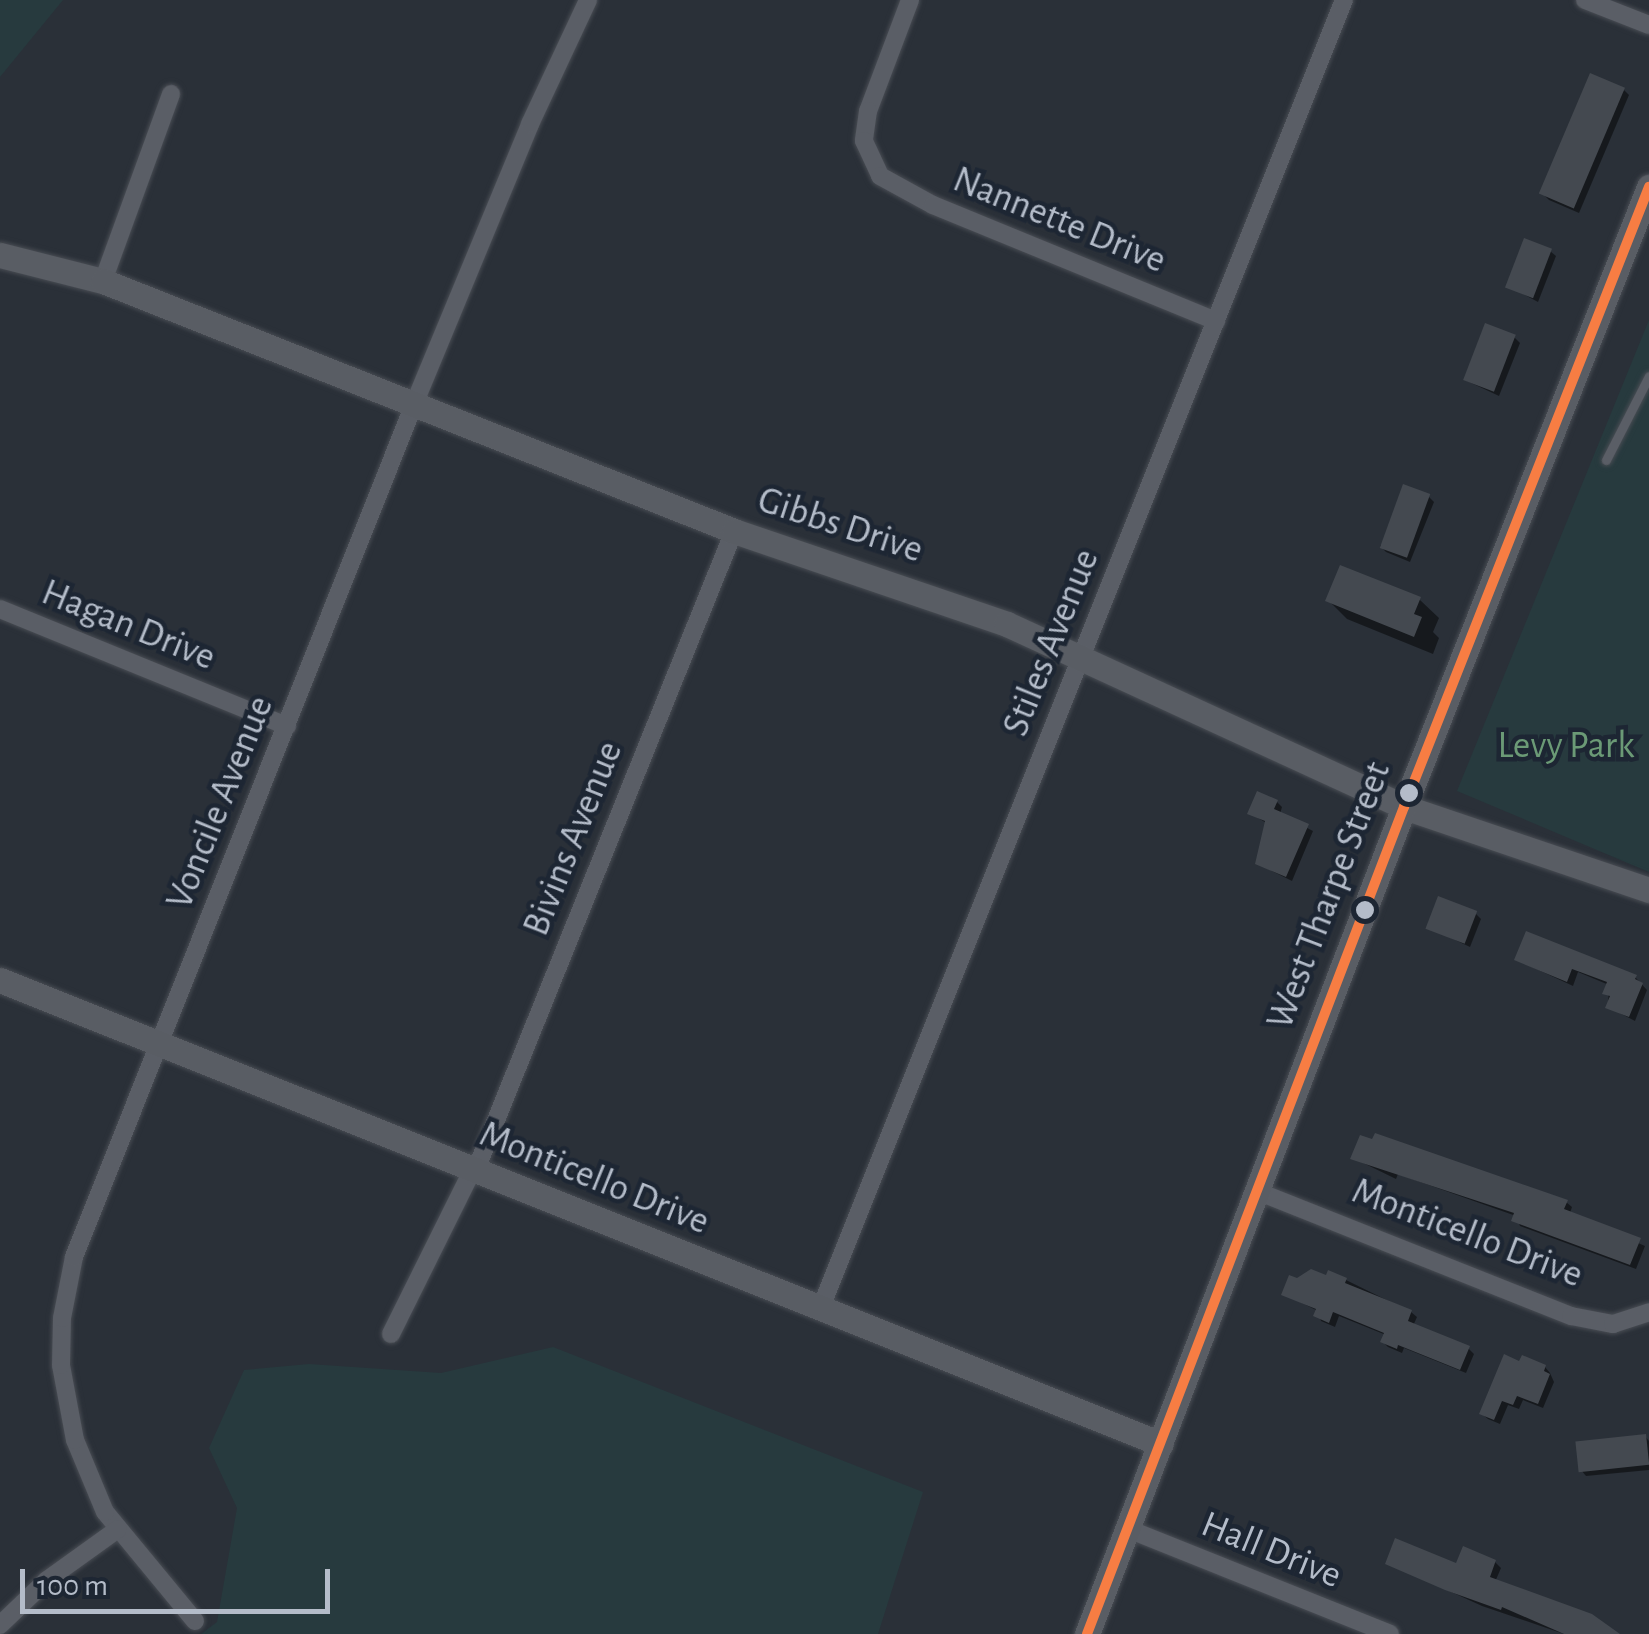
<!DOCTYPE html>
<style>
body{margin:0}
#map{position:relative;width:1649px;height:1634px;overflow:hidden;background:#2a3038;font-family:"Alegreya Sans",sans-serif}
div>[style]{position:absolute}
.green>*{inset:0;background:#273a3e}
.shadow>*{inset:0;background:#0007}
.building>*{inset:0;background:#444950;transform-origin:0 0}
.roads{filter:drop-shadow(0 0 2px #484c53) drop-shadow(0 0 2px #484c53)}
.lane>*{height:9px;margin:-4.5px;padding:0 4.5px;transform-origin:4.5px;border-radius:4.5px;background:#5a5e66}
.street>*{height:18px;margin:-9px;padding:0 9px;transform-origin:9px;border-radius:9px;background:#5a5e66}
.secondary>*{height:25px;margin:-12.5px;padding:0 12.5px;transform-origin:12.5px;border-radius:12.5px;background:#595d64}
.bus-1>*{height:10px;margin:-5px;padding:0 5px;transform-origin:5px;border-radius:5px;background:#f77d43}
.dots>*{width:28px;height:28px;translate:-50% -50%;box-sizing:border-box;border:5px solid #1d2633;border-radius:50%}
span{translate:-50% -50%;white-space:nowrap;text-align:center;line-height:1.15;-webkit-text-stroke:9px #1d2633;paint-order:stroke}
.street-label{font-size:38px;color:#b4bcc9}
.park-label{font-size:38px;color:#6b9a76}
.scale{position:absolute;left:20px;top:1569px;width:310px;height:45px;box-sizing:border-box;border:5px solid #b4bcc9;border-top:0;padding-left:12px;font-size:30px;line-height:35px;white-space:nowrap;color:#b4bcc9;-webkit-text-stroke:8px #1d2633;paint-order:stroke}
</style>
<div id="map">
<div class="green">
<div style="clip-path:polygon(0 0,63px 0,0 77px)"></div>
<div style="clip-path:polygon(1649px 320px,1649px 872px,1457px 791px)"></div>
<div style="clip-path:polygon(553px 1347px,923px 1492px,878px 1634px,201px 1634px,217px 1622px,237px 1508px,209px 1448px,244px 1370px,309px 1364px,441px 1373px)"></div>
</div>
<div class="shadow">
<div style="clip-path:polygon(1624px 90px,1629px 95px,1579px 213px,1549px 200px,1544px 195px)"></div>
<div style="clip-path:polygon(1550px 251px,1556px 256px,1538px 302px,1508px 286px)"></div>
<div style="clip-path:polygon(1514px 337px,1520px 343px,1499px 396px,1465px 380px)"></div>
<div style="clip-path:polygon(1428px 496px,1434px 502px,1410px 562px,1386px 552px,1380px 546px)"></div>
<div style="clip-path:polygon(1328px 600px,1420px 600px,1439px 618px,1433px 632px,1439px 638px,1433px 654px,1347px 619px)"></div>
<div style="clip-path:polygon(1277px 802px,1282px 807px,1280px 814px,1313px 831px,1292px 881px,1258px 864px,1268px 824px,1250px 813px)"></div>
<div style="clip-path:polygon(1475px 913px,1481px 919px,1470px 947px,1428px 927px)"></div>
<div style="clip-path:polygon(1517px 960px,1635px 977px,1647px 990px,1635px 1021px,1608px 1007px,1609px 985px,1578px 972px,1573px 986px)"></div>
<div style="clip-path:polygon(1353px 1158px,1566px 1202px,1572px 1207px,1570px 1213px,1645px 1246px,1636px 1269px,1520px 1226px,1516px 1216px,1398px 1174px,1396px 1179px)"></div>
<div style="clip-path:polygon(1346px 1280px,1411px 1312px,1417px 1317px,1413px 1326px,1468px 1348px,1474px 1354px,1466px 1373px,1404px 1348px,1402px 1353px,1388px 1347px,1383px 1342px,1386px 1335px,1339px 1316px,1335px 1327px,1321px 1321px,1318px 1311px,1284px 1294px)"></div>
<div style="clip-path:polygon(1521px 1364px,1545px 1367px,1550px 1373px,1554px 1382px,1543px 1408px,1523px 1400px,1519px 1409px,1508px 1405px,1500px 1424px,1488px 1419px,1482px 1414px)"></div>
<div style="clip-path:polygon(1645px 1436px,1649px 1441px,1649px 1470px,1586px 1476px,1581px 1470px)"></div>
<div style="clip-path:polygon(1495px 1562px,1501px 1568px,1495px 1582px,1616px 1634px,1564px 1634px,1482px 1606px,1388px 1563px,1457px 1566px)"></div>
</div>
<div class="building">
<div style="left:1590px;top:73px;width:38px;height:131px;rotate:23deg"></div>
<div style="left:1524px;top:238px;width:30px;height:53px;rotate:21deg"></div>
<div style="left:1485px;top:323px;width:33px;height:61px;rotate:21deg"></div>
<div style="left:1403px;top:484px;width:29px;height:68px;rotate:20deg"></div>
<div style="clip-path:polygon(1340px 565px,1421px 597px,1414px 614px,1422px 617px,1414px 637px,1325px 601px)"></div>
<div style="clip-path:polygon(1257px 791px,1278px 800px,1274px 809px,1309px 824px,1286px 877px,1255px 864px,1265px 821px,1247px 814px)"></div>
<div style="left:1438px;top:896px;width:42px;height:35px;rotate:21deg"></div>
<div style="clip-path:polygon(1526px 931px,1637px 975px,1635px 979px,1643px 983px,1629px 1017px,1605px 1008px,1610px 996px,1602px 994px,1607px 982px,1572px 969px,1567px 982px,1514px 960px)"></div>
<div style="clip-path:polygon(1375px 1133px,1568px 1200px,1564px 1209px,1641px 1238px,1630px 1265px,1511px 1221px,1514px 1213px,1350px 1159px,1360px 1135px,1372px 1139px)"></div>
<div style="clip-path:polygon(1311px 1269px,1326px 1275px,1328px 1270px,1347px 1278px,1345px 1283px,1412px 1310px,1408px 1321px,1470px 1346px,1460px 1370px,1398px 1345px,1397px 1349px,1380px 1342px,1384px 1333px,1333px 1312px,1329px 1323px,1313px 1316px,1316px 1309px,1281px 1295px,1289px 1275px,1297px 1278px)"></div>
<div style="clip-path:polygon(1504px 1354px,1519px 1361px,1522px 1355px,1546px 1365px,1544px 1371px,1550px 1374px,1538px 1404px,1517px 1396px,1513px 1405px,1502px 1401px,1494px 1420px,1479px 1414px)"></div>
<div style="left:1646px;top:1434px;width:31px;height:71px;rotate:84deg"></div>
<div style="clip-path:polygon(1395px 1538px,1456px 1563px,1463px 1546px,1496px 1560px,1490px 1577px,1592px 1614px,1620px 1634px,1564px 1634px,1502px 1607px,1501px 1610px,1445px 1590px,1385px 1564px)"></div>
</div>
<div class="roads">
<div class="lane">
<div style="left:1606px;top:460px;width:94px;rotate:-62.9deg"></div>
</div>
<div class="street">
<div style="left:910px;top:0;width:119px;rotate:110.7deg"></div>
<div style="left:868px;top:111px;width:30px;rotate:98deg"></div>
<div style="left:864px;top:141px;width:38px;rotate:65deg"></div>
<div style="left:880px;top:176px;width:60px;rotate:28.7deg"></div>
<div style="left:933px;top:205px;width:306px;rotate:22.3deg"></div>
<div style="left:1585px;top:0;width:69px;rotate:21.3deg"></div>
<div style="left:103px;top:281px;width:199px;rotate:-70deg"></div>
<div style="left:0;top:609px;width:310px;rotate:22.2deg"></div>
<div style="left:475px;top:1172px;width:691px;rotate:-68deg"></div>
<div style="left:1259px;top:1192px;width:336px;rotate:21.7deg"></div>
<div style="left:1571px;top:1316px;width:43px;rotate:10.8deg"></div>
<div style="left:1613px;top:1324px;width:38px;rotate:-18deg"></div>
<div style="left:820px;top:1310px;width:1411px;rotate:-68.2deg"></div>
<div style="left:391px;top:1334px;width:182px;rotate:-63.6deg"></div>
<div style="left:1128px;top:1529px;width:282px;rotate:21.8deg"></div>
<div style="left:195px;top:1621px;width:141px;rotate:-129.5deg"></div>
<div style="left:105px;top:1512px;width:78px;rotate:-112.6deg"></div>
<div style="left:75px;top:1440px;width:76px;rotate:-100.6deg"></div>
<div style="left:61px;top:1365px;width:47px;rotate:-88.8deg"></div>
<div style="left:62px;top:1318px;width:62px;rotate:-78.9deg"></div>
<div style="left:74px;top:1257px;width:920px;rotate:-68.26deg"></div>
<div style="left:415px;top:402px;width:301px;rotate:-67.5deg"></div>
<div style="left:530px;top:124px;width:137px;rotate:-64.9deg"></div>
<div style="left:0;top:1625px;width:65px;rotate:-43.8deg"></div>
<div style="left:47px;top:1580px;width:87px;rotate:-35.7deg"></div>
</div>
<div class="secondary">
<div style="left:0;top:255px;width:106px;rotate:14.2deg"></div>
<div style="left:103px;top:281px;width:679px;rotate:21.61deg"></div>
<div style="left:734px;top:531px;width:288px;rotate:18.8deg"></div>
<div style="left:1007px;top:624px;width:437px;rotate:24.7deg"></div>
<div style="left:1404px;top:807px;width:259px;rotate:18.7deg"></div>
<div style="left:0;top:980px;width:1250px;rotate:21.78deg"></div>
<div style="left:1087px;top:1634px;width:886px;rotate:-69.03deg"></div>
<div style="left:1404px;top:807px;width:667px;rotate:-68.44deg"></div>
</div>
</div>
<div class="bus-1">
<div style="left:1087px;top:1634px;width:886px;rotate:-69.03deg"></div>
<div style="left:1404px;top:807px;width:667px;rotate:-68.44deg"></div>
</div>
<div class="dots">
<div style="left:1409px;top:793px;background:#b4bcc9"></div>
<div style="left:1365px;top:910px;background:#b4bcc9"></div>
</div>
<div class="street-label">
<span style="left:1059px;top:221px;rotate:22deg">Nannette Drive</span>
<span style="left:840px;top:526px;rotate:18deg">Gibbs Drive</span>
<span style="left:128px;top:626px;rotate:22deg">Hagan Drive</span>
<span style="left:1052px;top:643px;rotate:-68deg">Stiles Avenue</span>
<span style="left:221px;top:803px;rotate:-68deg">Voncile Avenue</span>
<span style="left:574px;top:839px;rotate:-68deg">Bivins Avenue</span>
<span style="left:1330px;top:896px;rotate:-69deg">West Tharpe Street</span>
<span style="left:594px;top:1179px;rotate:22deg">Monticello Drive</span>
<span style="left:1467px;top:1234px;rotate:21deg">Monticello Drive</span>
<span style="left:1271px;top:1551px;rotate:22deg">Hall Drive</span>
</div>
<div class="park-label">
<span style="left:1566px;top:747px">Levy Park</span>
</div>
<div class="scale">100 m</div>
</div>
